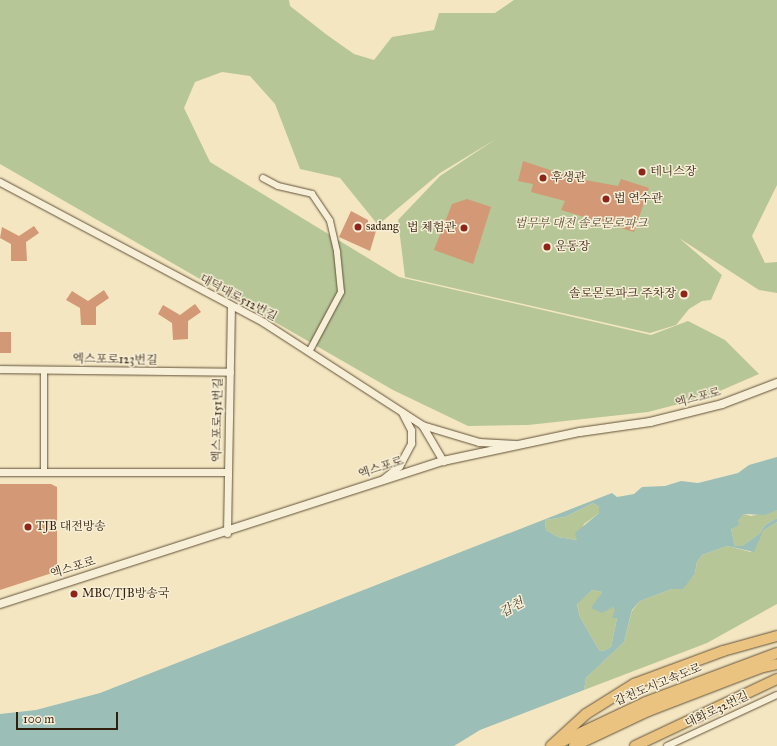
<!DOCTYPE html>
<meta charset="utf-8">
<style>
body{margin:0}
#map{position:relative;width:777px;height:746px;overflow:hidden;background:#f3e6c1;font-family:"IM FELL Great Primer","Noto Serif KR",serif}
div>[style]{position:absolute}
.green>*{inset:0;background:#b6c697}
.water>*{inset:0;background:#9bbfb6}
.building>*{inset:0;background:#d39875;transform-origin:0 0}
.roads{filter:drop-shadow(0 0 1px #625138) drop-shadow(0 0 1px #625138)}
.minor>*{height:6px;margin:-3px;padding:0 3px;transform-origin:3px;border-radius:3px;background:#f7efd7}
.tertiary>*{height:7px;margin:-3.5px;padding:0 3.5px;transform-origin:3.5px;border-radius:3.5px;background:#f7efd7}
.secondary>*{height:8px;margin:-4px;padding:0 4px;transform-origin:4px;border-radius:4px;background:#f7efd7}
.trunk>*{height:10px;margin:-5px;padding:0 5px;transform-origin:5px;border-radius:5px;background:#eac380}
.dots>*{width:11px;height:11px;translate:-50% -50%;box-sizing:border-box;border:2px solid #f7efd7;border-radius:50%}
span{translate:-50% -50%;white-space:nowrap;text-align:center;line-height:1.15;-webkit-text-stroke:3px #f7efd7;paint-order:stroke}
.poi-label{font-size:12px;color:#321f0b}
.left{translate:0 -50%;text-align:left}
.right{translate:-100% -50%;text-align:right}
.park-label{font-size:12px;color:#5a5135;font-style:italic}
.street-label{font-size:12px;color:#321f0b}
.water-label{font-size:13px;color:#524f3e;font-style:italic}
.scale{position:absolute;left:16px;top:712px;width:102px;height:18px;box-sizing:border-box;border:2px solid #321f0b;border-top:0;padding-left:5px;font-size:12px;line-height:14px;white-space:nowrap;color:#321f0b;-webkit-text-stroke:3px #f7efd7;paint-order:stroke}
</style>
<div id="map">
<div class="green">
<div style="clip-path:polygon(0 0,289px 0,290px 6px,327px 35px,354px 54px,374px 60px,392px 37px,434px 30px,439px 13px,495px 13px,514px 0,777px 0,777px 185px,752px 236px,765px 263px,777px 262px,777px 293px,759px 290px,679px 238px,722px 275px,711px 300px,702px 301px,689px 309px,676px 325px,650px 333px,405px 277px,398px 220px,440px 176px,496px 139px,440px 173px,378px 225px,340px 178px,300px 169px,275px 104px,250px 76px,222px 72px,195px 82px,184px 108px,210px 162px,399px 277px,651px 335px,688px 321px,725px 340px,759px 374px,706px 397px,648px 412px,528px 425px,468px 426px,393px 390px,0 164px)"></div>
<div style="clip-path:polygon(593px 503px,599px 507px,599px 513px,584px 524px,577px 540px,558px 537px,546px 530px,545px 520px,565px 517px)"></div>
<div style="clip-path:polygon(777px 510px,777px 518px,765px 525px,760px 533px,742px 546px,735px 546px,731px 529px,744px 514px,751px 516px)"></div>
<div style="clip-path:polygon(777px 522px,777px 604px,707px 643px,584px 690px,586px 678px,624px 642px,632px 611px,640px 601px,672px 589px,695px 573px,697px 562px,702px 555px,727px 546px,751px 552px,763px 531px)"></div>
<div style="clip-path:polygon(592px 590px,602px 592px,592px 608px,613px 607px,616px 610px,613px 618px,617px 618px,611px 647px,603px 651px,599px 650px,580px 617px,577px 603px)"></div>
</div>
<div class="water">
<div style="clip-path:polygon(evenodd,777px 457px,777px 510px,765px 515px,744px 514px,738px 521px,739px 525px,731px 529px,735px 546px,742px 546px,760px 533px,765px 525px,777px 518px,777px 522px,763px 531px,754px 552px,727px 546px,702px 555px,697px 562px,695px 573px,683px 589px,672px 589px,640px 601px,632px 610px,624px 642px,586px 678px,584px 690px,480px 730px,454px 746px,0 746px,0 714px,36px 710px,100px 693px,612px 493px,617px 497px,634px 494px,642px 487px,665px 486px,681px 481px,698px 483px,738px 473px,749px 465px,777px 457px,593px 503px,599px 507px,599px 513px,575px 533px,577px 540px,558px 537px,546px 530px,545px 520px,565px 517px,593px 503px,777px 457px,592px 590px,602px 592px,591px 608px,602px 613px,613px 607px,615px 610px,612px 618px,617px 618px,611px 647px,603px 651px,599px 650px,580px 617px,577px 604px,592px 590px)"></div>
</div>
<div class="building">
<div style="clip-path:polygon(523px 161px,574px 178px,618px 186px,621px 179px,649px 188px,634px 232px,561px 210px,565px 201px,531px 192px,533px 184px,518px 181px)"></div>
<div style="clip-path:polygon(467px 199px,491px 207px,473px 264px,434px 250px,452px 204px)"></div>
<div style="clip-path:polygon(351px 211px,368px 220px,368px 224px,376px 231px,370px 251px,339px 237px)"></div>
<div style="clip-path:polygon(34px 226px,39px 233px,26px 242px,27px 261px,11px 261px,11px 244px,0 238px,2px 227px,19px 236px)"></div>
<div style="clip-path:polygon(104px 290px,109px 298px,96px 307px,96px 325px,81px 325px,80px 308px,66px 300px,72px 291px,88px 301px)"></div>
<div style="clip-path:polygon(195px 304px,201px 312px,188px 321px,188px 339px,173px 340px,172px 323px,158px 314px,163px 305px,180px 315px)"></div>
<div style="left:0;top:332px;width:11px;height:21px"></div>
<div style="clip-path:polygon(0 484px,51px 484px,57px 487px,57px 566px,52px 573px,0 590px)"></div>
</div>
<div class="roads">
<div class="minor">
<div style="left:263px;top:178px;width:17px;rotate:28deg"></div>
<div style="left:278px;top:186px;width:35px;rotate:13deg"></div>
<div style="left:312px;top:194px;width:32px;rotate:56deg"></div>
<div style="left:330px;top:221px;width:32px;rotate:77deg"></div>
<div style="left:337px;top:252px;width:40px;rotate:84.3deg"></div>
<div style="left:341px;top:292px;width:68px;rotate:118.1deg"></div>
<div style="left:44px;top:472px;width:102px;rotate:-90deg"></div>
<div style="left:667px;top:746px;width:121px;rotate:-24.9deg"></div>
</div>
<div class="tertiary">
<div style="left:0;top:182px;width:298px;rotate:28deg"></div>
<div style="left:263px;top:322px;width:189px;rotate:32.9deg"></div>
<div style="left:422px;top:425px;width:42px;rotate:59.7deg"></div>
<div style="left:0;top:369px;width:230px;rotate:0.7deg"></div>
<div style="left:422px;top:425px;width:59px;rotate:16.6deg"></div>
<div style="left:479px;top:442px;width:36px;rotate:3deg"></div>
<div style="left:0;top:472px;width:228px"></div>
<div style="left:383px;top:479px;width:21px;rotate:-39deg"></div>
<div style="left:399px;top:466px;width:26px;rotate:-62deg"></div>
<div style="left:411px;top:443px;width:13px;rotate:-90deg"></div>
<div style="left:411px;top:430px;width:20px;rotate:-117deg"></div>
<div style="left:227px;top:533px;width:226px;rotate:-89deg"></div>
</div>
<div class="secondary">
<div style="left:0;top:604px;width:466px;rotate:-17.9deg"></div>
<div style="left:443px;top:461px;width:140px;rotate:-12deg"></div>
<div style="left:580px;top:432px;width:71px;rotate:-8.1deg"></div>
<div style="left:650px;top:422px;width:74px;rotate:-14deg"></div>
<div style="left:722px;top:404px;width:59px;rotate:-20.9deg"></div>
</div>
<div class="trunk">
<div style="left:559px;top:743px;width:96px;rotate:-25.2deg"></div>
<div style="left:646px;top:702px;width:140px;rotate:-20.5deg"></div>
<div style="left:551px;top:746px;width:47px;rotate:-42.4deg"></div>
<div style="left:586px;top:714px;width:57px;rotate:-32deg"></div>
<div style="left:634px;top:684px;width:95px;rotate:-20.3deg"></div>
<div style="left:723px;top:651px;width:56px;rotate:-15.5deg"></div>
<div style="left:574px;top:746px;width:82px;rotate:-25.3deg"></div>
<div style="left:648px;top:711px;width:120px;rotate:-21deg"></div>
<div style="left:760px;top:668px;width:17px;rotate:-13deg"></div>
<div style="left:635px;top:746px;width:157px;rotate:-25.3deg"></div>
</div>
</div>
<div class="dots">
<div style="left:642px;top:172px;background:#8f2418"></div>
<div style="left:543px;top:178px;background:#8f2418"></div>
<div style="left:606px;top:199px;background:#8f2418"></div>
<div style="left:358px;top:227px;background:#8f2418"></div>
<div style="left:464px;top:228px;background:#8f2418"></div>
<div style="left:547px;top:247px;background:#8f2418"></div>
<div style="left:684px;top:294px;background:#8f2418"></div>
<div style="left:28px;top:527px;background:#8f2418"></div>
<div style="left:74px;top:594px;background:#8f2418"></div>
</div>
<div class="poi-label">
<span class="left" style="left:650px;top:172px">테니스장</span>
<span class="left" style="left:551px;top:178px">후생관</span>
<span class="left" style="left:614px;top:199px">법 연수관</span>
<span class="left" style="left:366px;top:227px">sadang</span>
<span class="right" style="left:456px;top:228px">법 체험관</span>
<span class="left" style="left:555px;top:247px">운동장</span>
<span class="right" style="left:676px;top:294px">솔로몬로파크 주차장</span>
<span class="left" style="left:36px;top:527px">TJB 대전방송</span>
<span class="left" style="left:82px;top:594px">MBC/TJB방송국</span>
</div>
<div class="park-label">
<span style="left:581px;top:224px">법무부 대전 솔로몬로파크</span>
</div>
<div class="street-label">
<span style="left:238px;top:298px;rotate:28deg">대덕대로512번길</span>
<span style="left:115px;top:360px;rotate:1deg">엑스포로123번길</span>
<span style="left:698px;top:398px;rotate:-15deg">엑스포로</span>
<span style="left:218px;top:420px;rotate:-89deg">엑스포로151번길</span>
<span style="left:381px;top:468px;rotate:-18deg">엑스포로</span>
<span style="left:73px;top:568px;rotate:-17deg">엑스포로</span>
<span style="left:658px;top:685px;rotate:-22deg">갑천도시고속도로</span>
<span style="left:717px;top:710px;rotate:-25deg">대화로32번길</span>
</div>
<div class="water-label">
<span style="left:512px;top:608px;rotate:-29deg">갑천</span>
</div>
<div class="scale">100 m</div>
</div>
